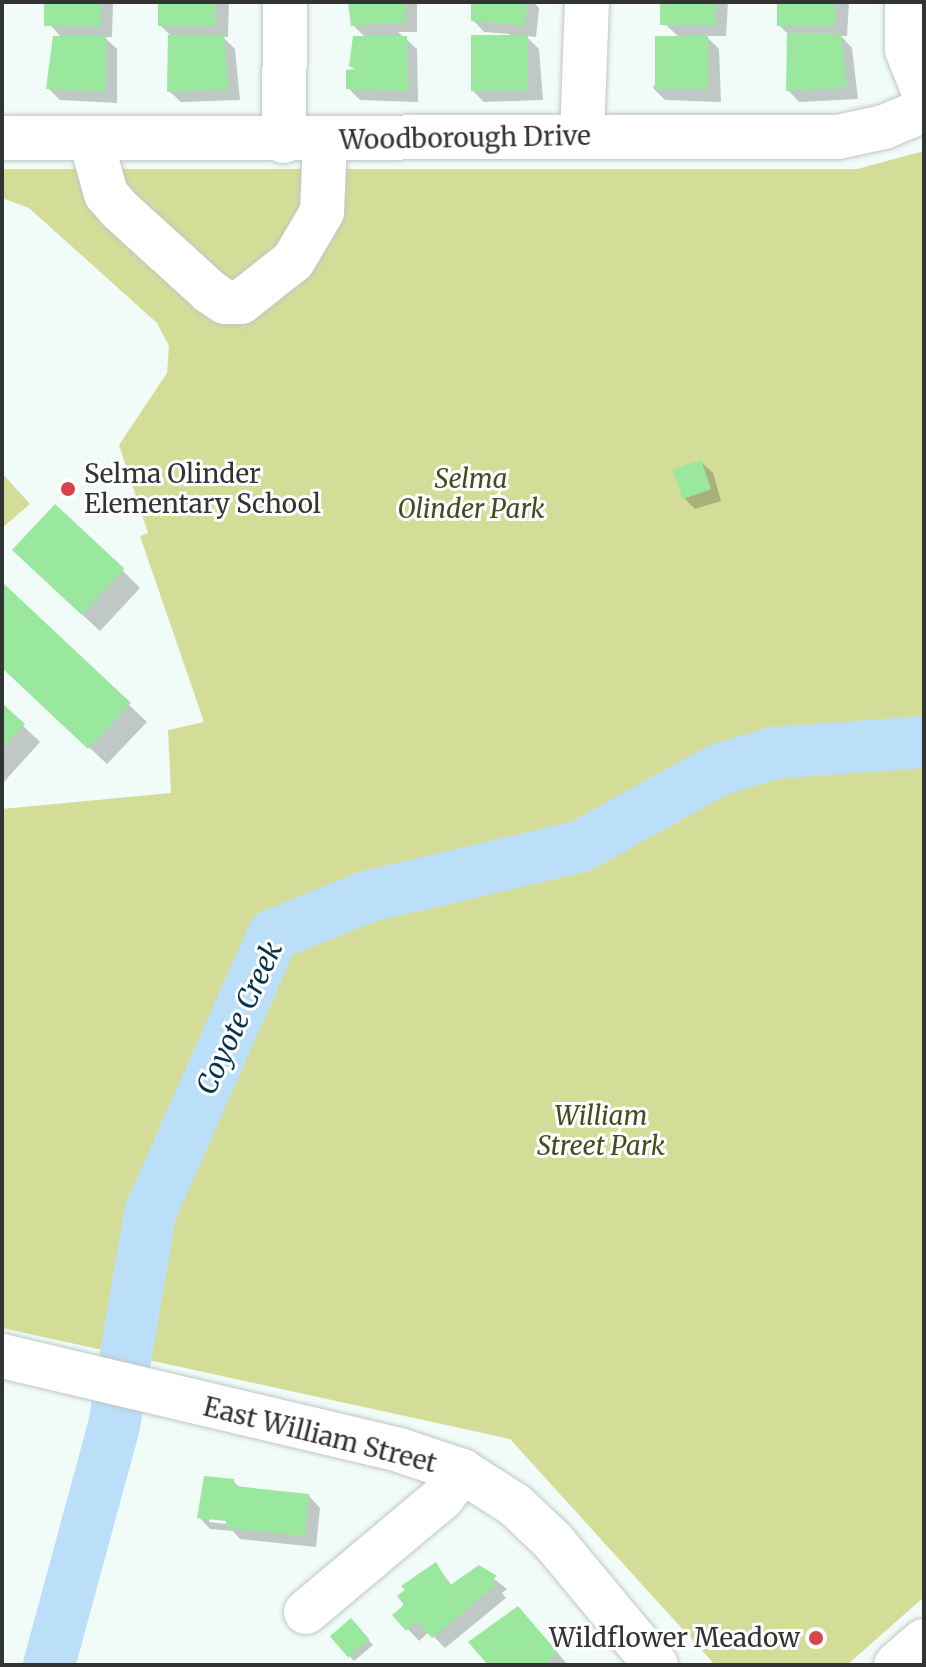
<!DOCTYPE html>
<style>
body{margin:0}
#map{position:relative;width:926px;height:1667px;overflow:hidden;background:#f1fbf8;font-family:Merriweather,serif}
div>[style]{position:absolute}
.green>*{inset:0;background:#d4dd98}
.shadow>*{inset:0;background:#0003}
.river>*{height:52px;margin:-26px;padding:0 26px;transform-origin:26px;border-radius:26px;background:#bbdff8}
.building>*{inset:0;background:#99e89d;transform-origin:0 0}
.roads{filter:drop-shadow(0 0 2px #bec7c5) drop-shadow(0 0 2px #bec7c5)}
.minor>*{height:44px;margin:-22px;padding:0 22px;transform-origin:22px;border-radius:22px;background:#fff}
.dots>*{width:22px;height:22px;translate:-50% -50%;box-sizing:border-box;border:4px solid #fff;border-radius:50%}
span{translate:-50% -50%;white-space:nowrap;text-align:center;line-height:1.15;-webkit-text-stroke:6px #fff;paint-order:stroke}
.street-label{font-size:26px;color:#313433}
.poi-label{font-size:26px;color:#313433}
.left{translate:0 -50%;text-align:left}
.right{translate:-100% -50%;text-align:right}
.park-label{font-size:26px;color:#464b20;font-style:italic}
.water-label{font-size:28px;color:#05344c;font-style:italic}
.frame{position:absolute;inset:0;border:4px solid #313433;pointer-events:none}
</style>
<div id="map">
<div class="green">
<div style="clip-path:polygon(924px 151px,924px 1597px,847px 1665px,715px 1665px,510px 1439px,2px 1328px,2px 809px,171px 793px,168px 730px,204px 722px,140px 536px,148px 533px,119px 445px,167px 373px,169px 346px,157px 323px,29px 208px,2px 198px,2px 169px,857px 169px)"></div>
<div style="clip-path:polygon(2px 473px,30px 504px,2px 528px)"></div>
</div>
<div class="shadow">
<div style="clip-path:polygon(47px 2px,113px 2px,112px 37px,104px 37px,117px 49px,117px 103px,60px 100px,48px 88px,62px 38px,50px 25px)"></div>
<div style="clip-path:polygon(160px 2px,229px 2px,228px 37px,223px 37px,235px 49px,240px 100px,181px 102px,169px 91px,170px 35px,160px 25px)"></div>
<div style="clip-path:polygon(351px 2px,417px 2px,417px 32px,398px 32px,417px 49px,418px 102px,360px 100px,348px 88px,366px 38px,353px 25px)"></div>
<div style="clip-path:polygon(473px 2px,533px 2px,539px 8px,536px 37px,526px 36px,539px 49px,543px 100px,484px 102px,472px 90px,510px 34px,484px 32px,473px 20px)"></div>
<div style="clip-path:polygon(665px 2px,728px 2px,726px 36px,706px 36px,719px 49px,721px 102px,665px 100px,653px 88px,680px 38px,666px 25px)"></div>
<div style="clip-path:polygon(779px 2px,849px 2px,847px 36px,841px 36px,852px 48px,858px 99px,799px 102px,788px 90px,789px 35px,779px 25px)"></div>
<div style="clip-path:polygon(701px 462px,713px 473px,721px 501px,695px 509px,683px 497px)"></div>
<div style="clip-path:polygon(32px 568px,122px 570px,140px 588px,100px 631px)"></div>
<div style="clip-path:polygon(2px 585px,147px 722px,107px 764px,2px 666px)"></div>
<div style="clip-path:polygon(2px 706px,40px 742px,2px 784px)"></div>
<div style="clip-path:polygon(evenodd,233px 1481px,242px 1489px,309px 1496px,320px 1508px,316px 1547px,240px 1539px,233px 1531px,210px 1529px,199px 1517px,233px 1481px,209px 1517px,237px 1521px,236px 1525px,209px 1522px,209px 1517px)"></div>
<div style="clip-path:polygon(436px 1564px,452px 1586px,479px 1567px,507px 1589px,502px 1593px,506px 1598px,445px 1648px,429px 1632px,419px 1641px,395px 1615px)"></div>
<div style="clip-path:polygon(530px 1621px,568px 1665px,491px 1665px)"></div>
<div style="clip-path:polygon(356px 1626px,373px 1645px,354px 1661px,332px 1637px)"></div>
</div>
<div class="river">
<div style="left:49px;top:1665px;width:248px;rotate:-74.8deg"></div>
<div style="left:114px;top:1426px;width:216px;rotate:-80.4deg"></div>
<div style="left:150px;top:1213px;width:304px;rotate:-66.1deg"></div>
<div style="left:273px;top:935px;width:100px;rotate:-22.2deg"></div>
<div style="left:366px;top:897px;width:221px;rotate:-13.3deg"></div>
<div style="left:581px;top:846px;width:157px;rotate:-29deg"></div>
<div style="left:718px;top:770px;width:59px;rotate:-16.9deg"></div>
<div style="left:774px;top:753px;width:150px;rotate:-4.2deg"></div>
</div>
<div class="building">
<div style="left:44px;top:2px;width:57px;height:24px"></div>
<div style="left:158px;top:2px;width:57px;height:24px"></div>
<div style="clip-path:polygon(348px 2px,406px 2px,406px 22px,351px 26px)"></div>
<div style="clip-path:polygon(471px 2px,528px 2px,525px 26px,471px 21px)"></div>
<div style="left:660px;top:2px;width:56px;height:23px"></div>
<div style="left:777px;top:2px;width:58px;height:24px"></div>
<div style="clip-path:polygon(787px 33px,841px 34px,847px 88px,786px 91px)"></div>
<div style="clip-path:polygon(168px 35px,224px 35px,229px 89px,167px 92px)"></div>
<div style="left:471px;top:35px;width:57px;height:56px"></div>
<div style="clip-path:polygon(53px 36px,106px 36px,106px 92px,46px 89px)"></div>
<div style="clip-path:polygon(353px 36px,407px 36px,408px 91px,346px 89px,346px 70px,355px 69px,349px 66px)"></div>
<div style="left:655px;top:36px;width:53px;height:53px"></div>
<div style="left:701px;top:460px;width:31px;height:30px;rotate:71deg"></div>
<div style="left:55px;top:504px;width:95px;height:63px;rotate:43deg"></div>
<div style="clip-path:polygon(2px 582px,131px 703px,88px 749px,2px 668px)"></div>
<div style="clip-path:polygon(2px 703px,25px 724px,2px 748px)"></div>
<div style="clip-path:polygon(204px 1476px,234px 1479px,234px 1486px,309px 1494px,305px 1536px,226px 1528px,226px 1521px,197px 1518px)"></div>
<div style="clip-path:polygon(436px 1562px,449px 1586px,479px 1565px,497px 1576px,492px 1580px,496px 1585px,432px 1638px,417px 1621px,406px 1631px,392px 1615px,404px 1605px,397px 1596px,405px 1590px,401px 1586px)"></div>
<div style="clip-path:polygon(518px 1606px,558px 1653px,544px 1665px,488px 1665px,468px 1642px)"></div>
<div style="left:351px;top:1618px;width:28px;height:28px;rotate:49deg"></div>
</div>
<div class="roads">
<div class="minor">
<div style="left:907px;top:2px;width:48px;rotate:90deg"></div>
<div style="left:907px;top:50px;width:46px;rotate:68.4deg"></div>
<div style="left:582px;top:137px;width:135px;rotate:-87.9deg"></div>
<div style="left:2px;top:138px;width:836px;rotate:-0.07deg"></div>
<div style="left:838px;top:137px;width:47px;rotate:-12.3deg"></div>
<div style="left:884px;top:127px;width:43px;rotate:-23deg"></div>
<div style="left:91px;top:140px;width:56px;rotate:74.5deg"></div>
<div style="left:106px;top:194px;width:21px;rotate:49deg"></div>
<div style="left:120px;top:210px;width:122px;rotate:42.3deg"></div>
<div style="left:210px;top:292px;width:18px;rotate:34deg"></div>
<div style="left:225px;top:302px;width:16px"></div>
<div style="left:241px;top:302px;width:66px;rotate:-38.3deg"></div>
<div style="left:293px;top:261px;width:57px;rotate:-59.4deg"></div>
<div style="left:322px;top:212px;width:72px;rotate:-87.6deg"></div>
<div style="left:284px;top:141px;width:139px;rotate:-89.6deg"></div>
<div style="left:2px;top:1356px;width:408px;rotate:13.3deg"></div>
<div style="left:399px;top:1450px;width:66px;rotate:18.4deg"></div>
<div style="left:462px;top:1471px;width:63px;rotate:32.7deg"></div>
<div style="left:515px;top:1505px;width:52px;rotate:43.5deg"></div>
<div style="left:553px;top:1541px;width:161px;rotate:50.3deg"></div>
<div style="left:306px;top:1612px;width:177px;rotate:-40deg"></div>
<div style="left:442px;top:1498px;width:34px;rotate:-53deg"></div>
<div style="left:896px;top:1665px;width:37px;rotate:-41deg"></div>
</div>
</div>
<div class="dots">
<div style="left:68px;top:489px;background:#d5454a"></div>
<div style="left:816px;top:1638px;background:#d5454a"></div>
</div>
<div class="street-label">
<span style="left:465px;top:138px;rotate:-1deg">Woodborough Drive</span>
<span style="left:320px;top:1435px;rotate:14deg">East William Street</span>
</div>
<div class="poi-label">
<span class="left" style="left:84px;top:489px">Selma Olinder<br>Elementary School</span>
<span class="right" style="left:800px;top:1638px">Wildflower Meadow</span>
</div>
<div class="park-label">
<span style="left:471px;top:494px">Selma<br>Olinder Park</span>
<span style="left:601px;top:1131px">William<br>Street Park</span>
</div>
<div class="water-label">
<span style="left:239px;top:1018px;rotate:-65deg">Coyote Creek</span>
</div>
<div class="frame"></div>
</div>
